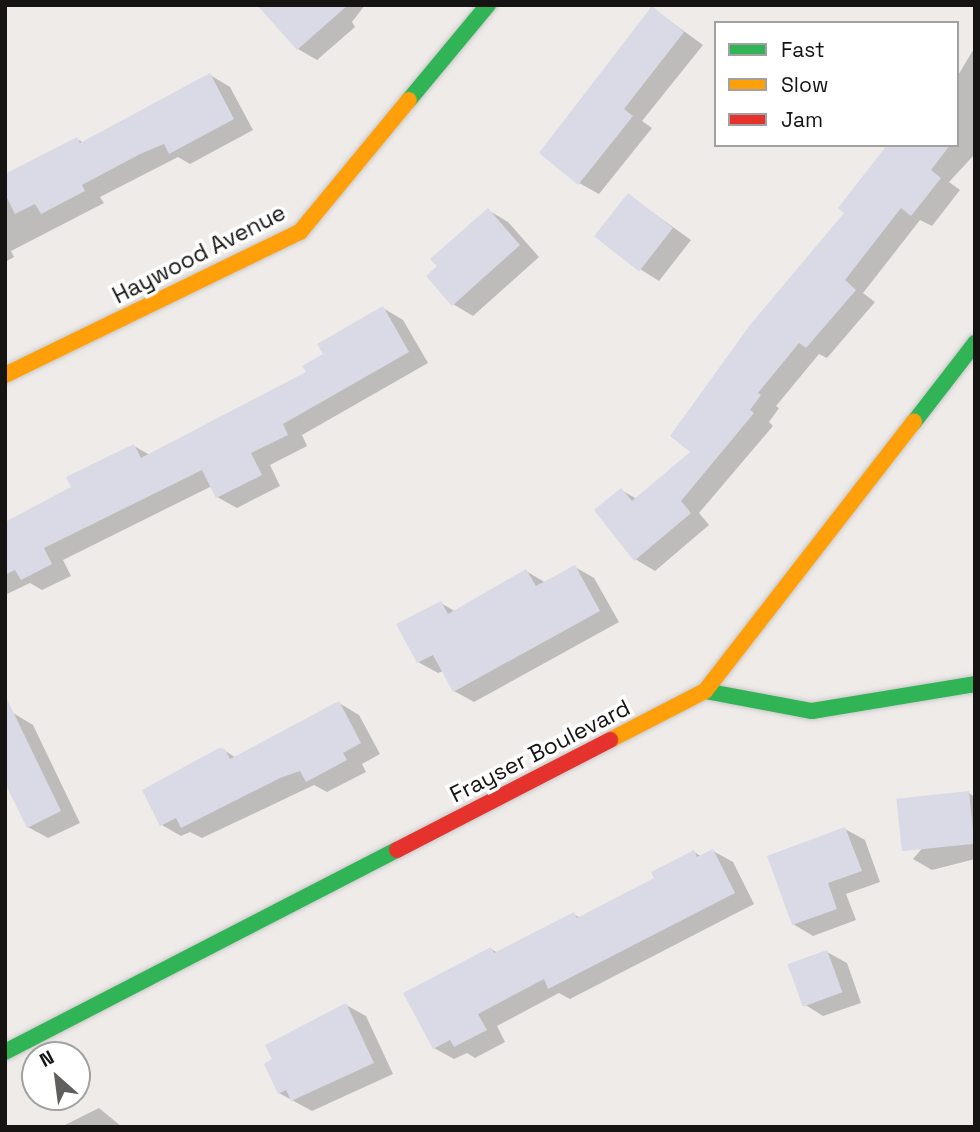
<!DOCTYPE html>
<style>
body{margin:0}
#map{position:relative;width:980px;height:1132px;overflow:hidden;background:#eeebe9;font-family:"Space Grotesk",sans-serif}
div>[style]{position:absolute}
.shadow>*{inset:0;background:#0003}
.building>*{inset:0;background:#dad9e6;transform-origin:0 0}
.roads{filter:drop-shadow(0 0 2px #c9c8c7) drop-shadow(0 0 2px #c9c8c7)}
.fast>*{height:16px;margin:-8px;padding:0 8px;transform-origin:8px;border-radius:8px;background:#30b455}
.slow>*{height:16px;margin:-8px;padding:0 8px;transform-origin:8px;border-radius:8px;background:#ff9f0a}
.jam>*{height:16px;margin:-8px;padding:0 8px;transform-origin:8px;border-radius:8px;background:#e5322d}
span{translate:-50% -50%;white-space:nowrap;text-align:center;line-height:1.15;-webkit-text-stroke:7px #fff;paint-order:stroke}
.street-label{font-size:23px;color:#151413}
.frame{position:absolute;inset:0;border:7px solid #151413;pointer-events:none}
.legend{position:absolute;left:714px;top:21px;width:245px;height:126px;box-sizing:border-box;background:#fff;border:2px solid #a1a1a1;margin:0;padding:9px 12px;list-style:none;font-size:21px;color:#151413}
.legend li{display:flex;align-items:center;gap:14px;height:35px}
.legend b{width:35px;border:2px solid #a1a1a1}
.north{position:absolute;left:21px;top:1041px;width:70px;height:70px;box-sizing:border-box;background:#fff;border:2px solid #a1a1a1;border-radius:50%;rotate:332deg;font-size:19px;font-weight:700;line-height:28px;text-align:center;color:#151413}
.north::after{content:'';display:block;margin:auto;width:24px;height:32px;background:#615f5e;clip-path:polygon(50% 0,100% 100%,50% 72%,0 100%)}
</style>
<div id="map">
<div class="shadow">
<div style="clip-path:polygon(273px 5px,365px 5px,352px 22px,355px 27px,317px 60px,298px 49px)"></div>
<div style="clip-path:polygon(652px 8px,703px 45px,642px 121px,652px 128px,599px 194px,579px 183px)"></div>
<div style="clip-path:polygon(975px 47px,975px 154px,949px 182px,960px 190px,932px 226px,920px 220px,863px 293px,875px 302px,827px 358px,819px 354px,776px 406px,779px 408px,769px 422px,773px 426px,699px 513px,709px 525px,655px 571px,635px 559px,621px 490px,637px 499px,693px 452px,889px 145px,957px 145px,957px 77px)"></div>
<div style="clip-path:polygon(210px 75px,230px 87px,253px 130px,190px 164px,178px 157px,100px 197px,104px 203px,11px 251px,14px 257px,5px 262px,5px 175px,77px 139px,84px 143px)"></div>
<div style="clip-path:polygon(628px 195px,691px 240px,659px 281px,640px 269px)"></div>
<div style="clip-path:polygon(488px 210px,508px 222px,539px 257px,473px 316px,453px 304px)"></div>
<div style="clip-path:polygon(383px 308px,403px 320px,428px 363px,302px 435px,307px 446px,270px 465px,280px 486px,237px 508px,217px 497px,212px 486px,63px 560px,71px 576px,42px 590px,30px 583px,5px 595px,5px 523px,56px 499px,134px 446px,150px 455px,309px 373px)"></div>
<div style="clip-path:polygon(575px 567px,594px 578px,619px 622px,474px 702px,454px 691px,443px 671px,438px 673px,418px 662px,441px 603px,456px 612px,526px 571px,546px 583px)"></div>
<div style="clip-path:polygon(339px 703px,359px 715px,380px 754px,362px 764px,366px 772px,327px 792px,314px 785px,202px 838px,190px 832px,181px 836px,162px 825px,224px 750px,236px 758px)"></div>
<div style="clip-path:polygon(13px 713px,33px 725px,80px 823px,48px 838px,28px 827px)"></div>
<div style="clip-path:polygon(969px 793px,975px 797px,975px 859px,932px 870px,913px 859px)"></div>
<div style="clip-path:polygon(845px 829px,865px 840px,880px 882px,846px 894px,856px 920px,813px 936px,793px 924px)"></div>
<div style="clip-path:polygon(713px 851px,733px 862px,754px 904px,570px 999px,559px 993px,497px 1026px,505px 1042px,475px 1058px,467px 1053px,454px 1059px,434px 1048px,491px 949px,498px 953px,574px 914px,580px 918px,657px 879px,694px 852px,702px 857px)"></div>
<div style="clip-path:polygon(827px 952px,847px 963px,861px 1003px,823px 1016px,804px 1004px)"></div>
<div style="clip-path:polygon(346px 1005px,366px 1016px,393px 1074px,312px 1111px,279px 1093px)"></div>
<div style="clip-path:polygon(99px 1108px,122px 1127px,61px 1127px)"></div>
</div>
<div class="building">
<div style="clip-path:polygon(257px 5px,348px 5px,297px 50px)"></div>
<div style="clip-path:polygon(652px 6px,684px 32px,624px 109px,633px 116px,578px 185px,539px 153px)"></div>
<div style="clip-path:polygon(210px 73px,234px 119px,169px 154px,164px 144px,140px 154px,82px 185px,85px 191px,41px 214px,35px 204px,15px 214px,5px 194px,5px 174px,77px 137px,80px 143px)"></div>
<div style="clip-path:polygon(887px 145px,950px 145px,931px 170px,941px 178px,911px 216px,901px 208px,845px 280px,856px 290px,806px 348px,799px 343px,758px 393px,761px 395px,750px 410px,754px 413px,681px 501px,691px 513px,634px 561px,594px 510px,621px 488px,632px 501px,690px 452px,670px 436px,750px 325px,844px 213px,838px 208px)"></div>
<div style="left:628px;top:193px;width:57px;height:55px;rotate:38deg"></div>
<div style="clip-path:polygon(488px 208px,520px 245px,452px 306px,426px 276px,437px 266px,430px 259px)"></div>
<div style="clip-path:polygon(383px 306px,409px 352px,283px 424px,288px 435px,251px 453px,262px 475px,216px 498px,202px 470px,44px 548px,52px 564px,21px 580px,15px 570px,5px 575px,5px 522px,71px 487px,66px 477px,134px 444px,141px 458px,306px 372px,302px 366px,323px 354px,317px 344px)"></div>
<div style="clip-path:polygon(575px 565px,600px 611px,453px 692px,433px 655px,417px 663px,396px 624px,441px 601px,448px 614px,526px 569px,536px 586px)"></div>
<div style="clip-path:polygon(5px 695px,61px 811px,27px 828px,5px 783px)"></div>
<div style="clip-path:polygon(339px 701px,361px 743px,343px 753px,347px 760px,306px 782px,300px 771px,280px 778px,181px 828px,176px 818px,160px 826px,142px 790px,219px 748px,225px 749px,230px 759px)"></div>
<div style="left:969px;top:791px;width:53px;height:73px;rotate:84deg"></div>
<div style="clip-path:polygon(845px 827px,862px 871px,828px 883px,837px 909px,792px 925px,767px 856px)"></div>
<div style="clip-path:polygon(713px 849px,735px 893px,548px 989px,544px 979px,478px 1014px,487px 1030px,454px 1047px,450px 1040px,433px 1049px,403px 993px,491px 947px,494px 953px,574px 912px,577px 918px,654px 878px,651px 872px,694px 850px,697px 857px)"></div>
<div style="left:827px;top:950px;width:45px;height:42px;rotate:70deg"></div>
<div style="clip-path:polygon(346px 1003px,374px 1063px,291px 1101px,286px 1090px,278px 1094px,264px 1064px,272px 1059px,265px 1045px)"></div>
</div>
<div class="roads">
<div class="fast">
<div style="left:409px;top:100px;width:124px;rotate:-50.3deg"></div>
<div style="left:914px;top:422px;width:100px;rotate:-52.3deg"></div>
<div style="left:705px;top:691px;width:109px;rotate:10.6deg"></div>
<div style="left:812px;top:711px;width:165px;rotate:-9.4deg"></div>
<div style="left:5px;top:1052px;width:441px;rotate:-27.3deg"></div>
</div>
<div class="slow">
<div style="left:5px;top:375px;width:328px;rotate:-25.9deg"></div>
<div style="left:300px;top:232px;width:171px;rotate:-50.5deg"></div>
<div style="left:610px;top:740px;width:107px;rotate:-27.3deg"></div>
<div style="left:705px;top:691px;width:341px;rotate:-52.2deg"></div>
</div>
<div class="jam">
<div style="left:397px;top:850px;width:240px;rotate:-27.3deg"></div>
</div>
</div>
<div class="street-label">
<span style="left:199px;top:254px;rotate:-27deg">Haywood Avenue</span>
<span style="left:540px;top:751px;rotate:-27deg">Frayser Boulevard</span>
</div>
<div class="frame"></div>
<ul class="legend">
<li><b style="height:9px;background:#30b455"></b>Fast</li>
<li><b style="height:9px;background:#ff9f0a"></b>Slow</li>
<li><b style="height:9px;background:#e5322d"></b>Jam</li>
</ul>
<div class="north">N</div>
</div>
